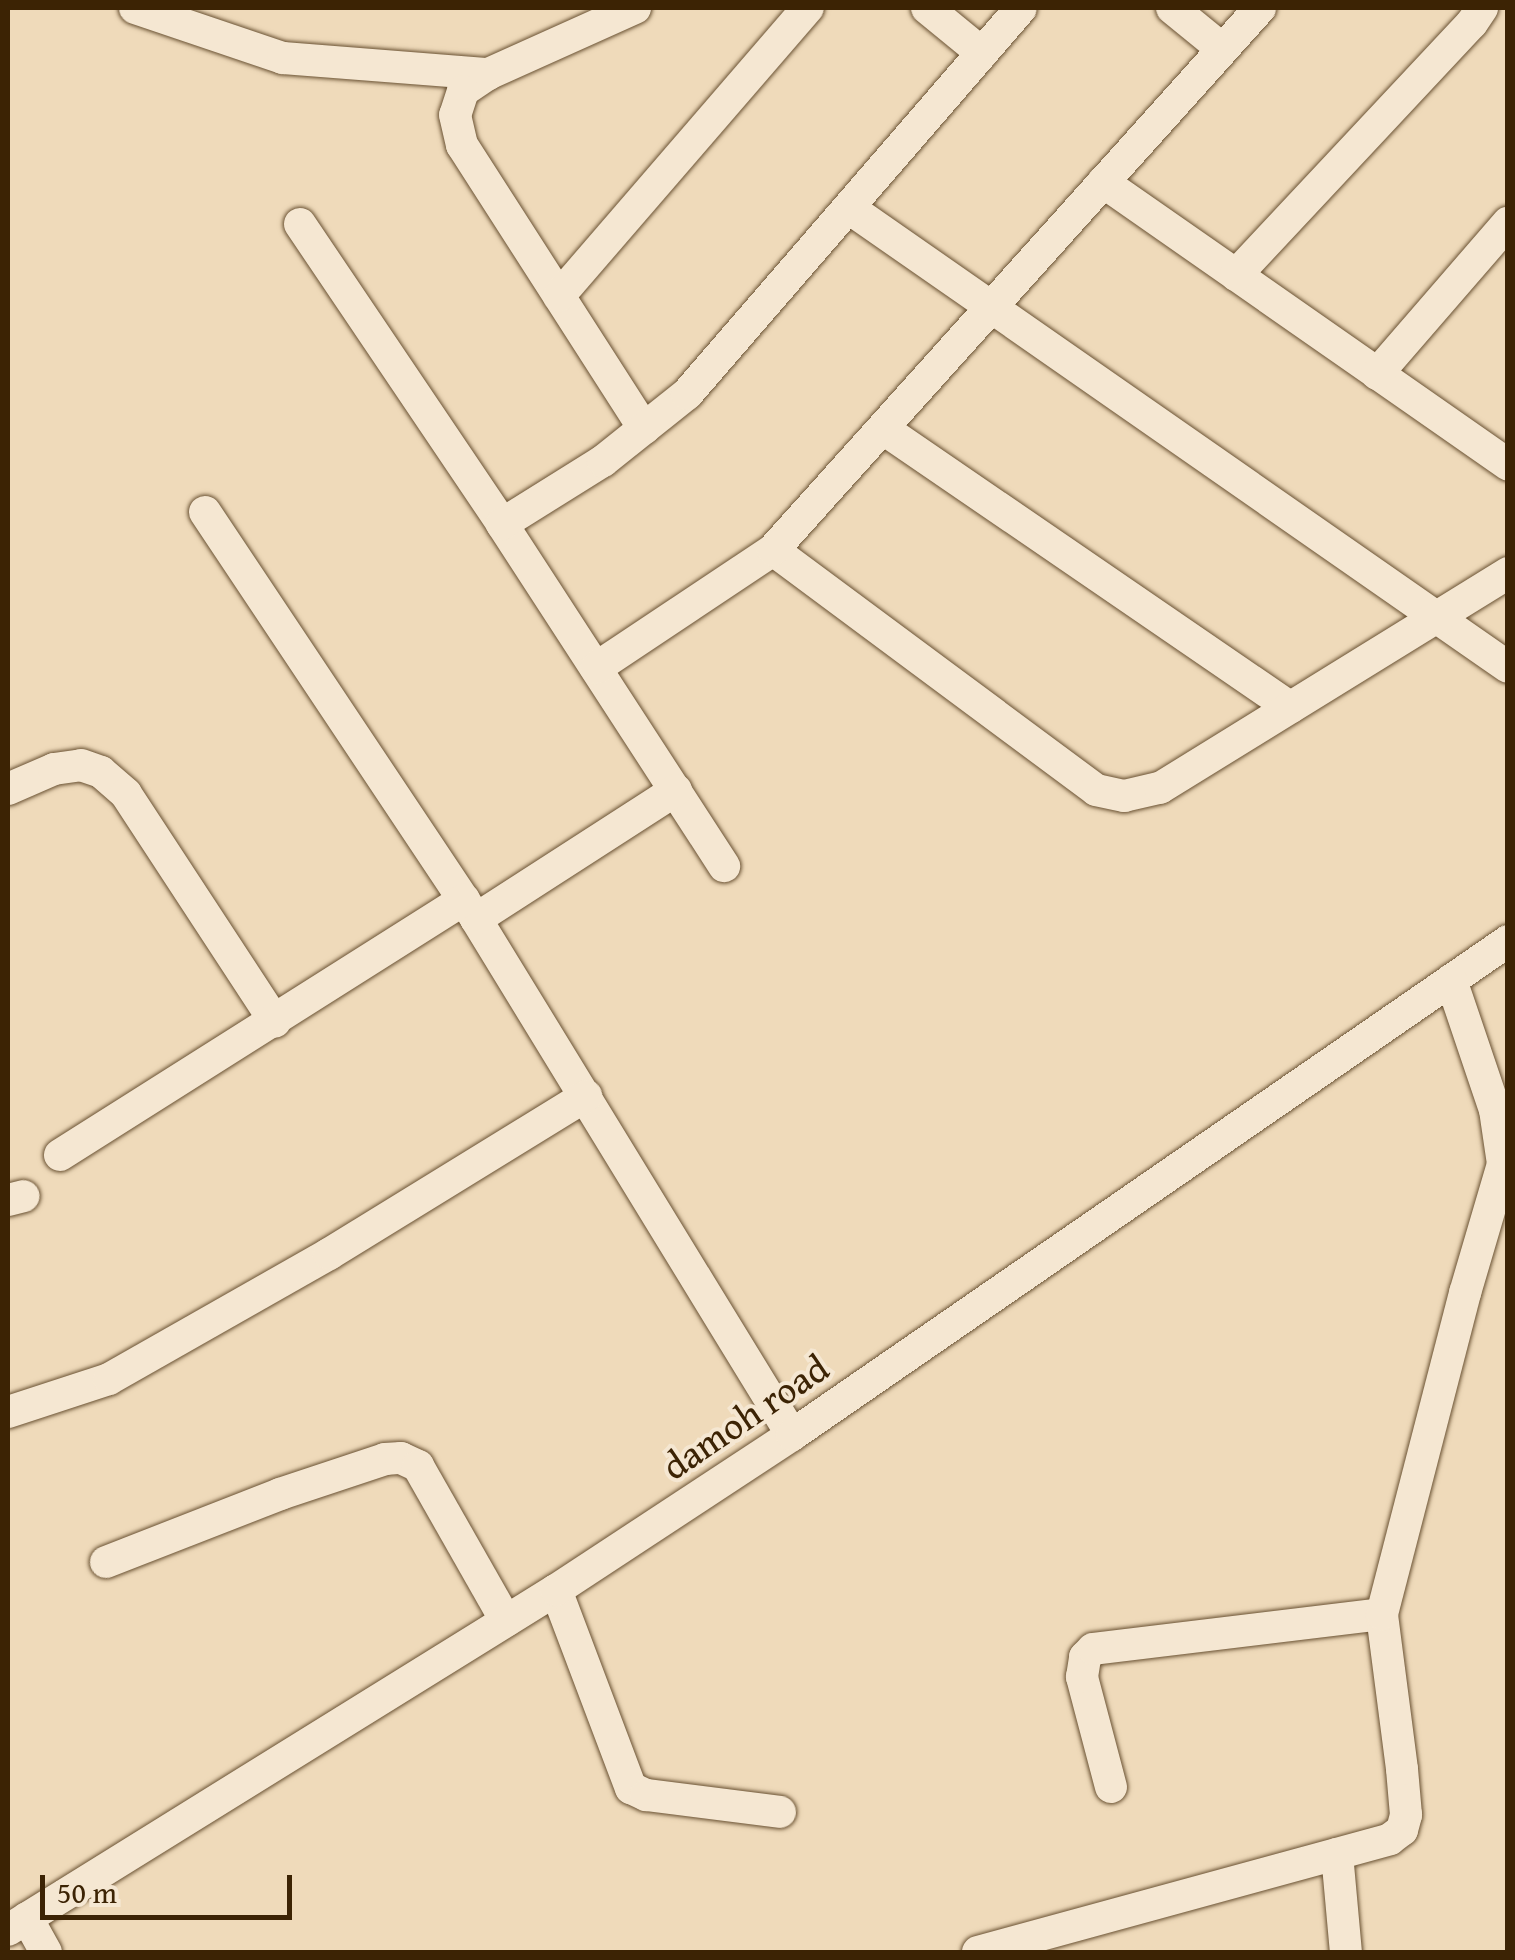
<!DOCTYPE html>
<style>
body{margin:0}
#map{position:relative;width:1515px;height:1960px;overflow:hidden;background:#efdaba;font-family:"Gentium Book Plus",serif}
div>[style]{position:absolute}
.roads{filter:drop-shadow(0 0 2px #695132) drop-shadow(0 0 2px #695132)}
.minor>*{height:32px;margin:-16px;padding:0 16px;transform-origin:16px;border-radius:16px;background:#f5e7d2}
span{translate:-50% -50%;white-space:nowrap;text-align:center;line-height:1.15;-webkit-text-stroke:8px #f5e7d2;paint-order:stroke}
.street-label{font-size:38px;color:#3c2304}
.frame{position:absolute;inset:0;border:10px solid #3c2304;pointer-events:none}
.scale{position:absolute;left:40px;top:1875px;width:252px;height:45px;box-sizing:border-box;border:5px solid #3c2304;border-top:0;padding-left:12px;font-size:30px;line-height:35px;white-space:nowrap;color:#3c2304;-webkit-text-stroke:8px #f5e7d2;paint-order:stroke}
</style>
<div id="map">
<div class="roads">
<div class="minor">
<div style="left:135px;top:8px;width:156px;rotate:18.7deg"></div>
<div style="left:283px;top:58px;width:206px;rotate:4.5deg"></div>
<div style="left:635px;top:8px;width:161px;rotate:155.8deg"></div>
<div style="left:488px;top:74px;width:30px;rotate:146deg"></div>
<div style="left:463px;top:91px;width:25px;rotate:108deg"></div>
<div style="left:455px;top:115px;width:31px;rotate:77deg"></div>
<div style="left:462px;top:145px;width:337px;rotate:57.3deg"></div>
<div style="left:927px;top:8px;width:71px;rotate:39.3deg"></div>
<div style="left:1172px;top:8px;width:63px;rotate:39.2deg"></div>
<div style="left:1103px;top:182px;width:494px;rotate:34.9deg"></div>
<div style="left:849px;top:208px;width:803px;rotate:34.86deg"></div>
<div style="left:300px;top:224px;width:362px;rotate:56deg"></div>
<div style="left:502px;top:524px;width:408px;rotate:57deg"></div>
<div style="left:1236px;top:275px;width:345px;rotate:-46.9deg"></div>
<div style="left:1472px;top:23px;width:18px;rotate:-56deg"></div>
<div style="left:559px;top:296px;width:381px;rotate:-49.2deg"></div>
<div style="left:1377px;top:374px;width:200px;rotate:-49.1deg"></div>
<div style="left:885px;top:430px;width:491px;rotate:34.4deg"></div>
<div style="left:205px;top:512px;width:489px;rotate:56.3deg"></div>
<div style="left:476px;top:919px;width:605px;rotate:58.52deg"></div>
<div style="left:502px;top:524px;width:119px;rotate:-32deg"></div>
<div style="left:603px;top:461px;width:107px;rotate:-38.6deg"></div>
<div style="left:687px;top:394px;width:510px;rotate:-49.13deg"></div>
<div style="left:773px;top:550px;width:402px;rotate:36.6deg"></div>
<div style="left:1096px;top:790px;width:29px;rotate:12deg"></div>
<div style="left:1124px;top:796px;width:37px;rotate:-13deg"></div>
<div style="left:1160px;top:788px;width:409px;rotate:-31.7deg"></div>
<div style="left:596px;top:668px;width:213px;rotate:-33.7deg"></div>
<div style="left:773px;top:550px;width:729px;rotate:-48.06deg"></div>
<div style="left:8px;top:789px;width:50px;rotate:-23.5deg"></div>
<div style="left:54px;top:769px;width:27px;rotate:-8deg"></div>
<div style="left:81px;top:765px;width:21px;rotate:19deg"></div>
<div style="left:101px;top:772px;width:33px;rotate:41deg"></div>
<div style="left:126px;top:794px;width:272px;rotate:56.8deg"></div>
<div style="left:476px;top:919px;width:238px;rotate:-32.8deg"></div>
<div style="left:60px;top:1155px;width:478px;rotate:-32.3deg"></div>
<div style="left:8px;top:1200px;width:16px;rotate:-14deg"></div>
<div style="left:8px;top:1412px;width:106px;rotate:-18.1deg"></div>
<div style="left:109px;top:1379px;width:253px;rotate:-29.6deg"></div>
<div style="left:329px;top:1254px;width:302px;rotate:-31.6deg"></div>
<div style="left:106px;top:1562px;width:187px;rotate:-21.3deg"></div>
<div style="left:280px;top:1494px;width:111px;rotate:-18.4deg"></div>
<div style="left:385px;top:1459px;width:16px;rotate:-4deg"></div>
<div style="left:401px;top:1458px;width:19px;rotate:25deg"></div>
<div style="left:418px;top:1466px;width:178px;rotate:60.4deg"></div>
<div style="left:556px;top:1590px;width:212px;rotate:69.3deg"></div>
<div style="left:631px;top:1788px;width:17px;rotate:25deg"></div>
<div style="left:646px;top:1795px;width:135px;rotate:7.2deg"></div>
<div style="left:1111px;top:1787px;width:114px;rotate:-104.8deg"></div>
<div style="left:1082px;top:1677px;width:20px;rotate:-81deg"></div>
<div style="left:1085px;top:1657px;width:11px;rotate:-45deg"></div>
<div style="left:1093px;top:1649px;width:291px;rotate:-6.9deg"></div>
<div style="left:1337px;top:1854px;width:98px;rotate:84.8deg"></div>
<div style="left:27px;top:1918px;width:39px;rotate:61deg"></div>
<div style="left:8px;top:1930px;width:645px;rotate:-31.82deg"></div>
<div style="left:556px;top:1590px;width:282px;rotate:-33.3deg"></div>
<div style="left:792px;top:1435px;width:870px;rotate:-34.6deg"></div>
<div style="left:978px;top:1952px;width:427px;rotate:-15.3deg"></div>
<div style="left:1390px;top:1839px;width:15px;rotate:-37deg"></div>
<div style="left:1402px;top:1830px;width:16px;rotate:-75deg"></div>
<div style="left:1406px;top:1815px;width:46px;rotate:-95deg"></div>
<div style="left:1402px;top:1769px;width:156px;rotate:-97.4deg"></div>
<div style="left:1382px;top:1614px;width:332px;rotate:-75.5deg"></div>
<div style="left:1465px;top:1293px;width:134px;rotate:-73.6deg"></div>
<div style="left:1503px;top:1164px;width:55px;rotate:-98.4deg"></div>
<div style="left:1495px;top:1110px;width:137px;rotate:-108.7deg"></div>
</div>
</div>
<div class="street-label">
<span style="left:745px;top:1417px;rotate:-34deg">damoh road</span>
</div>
<div class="frame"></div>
<div class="scale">50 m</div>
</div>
